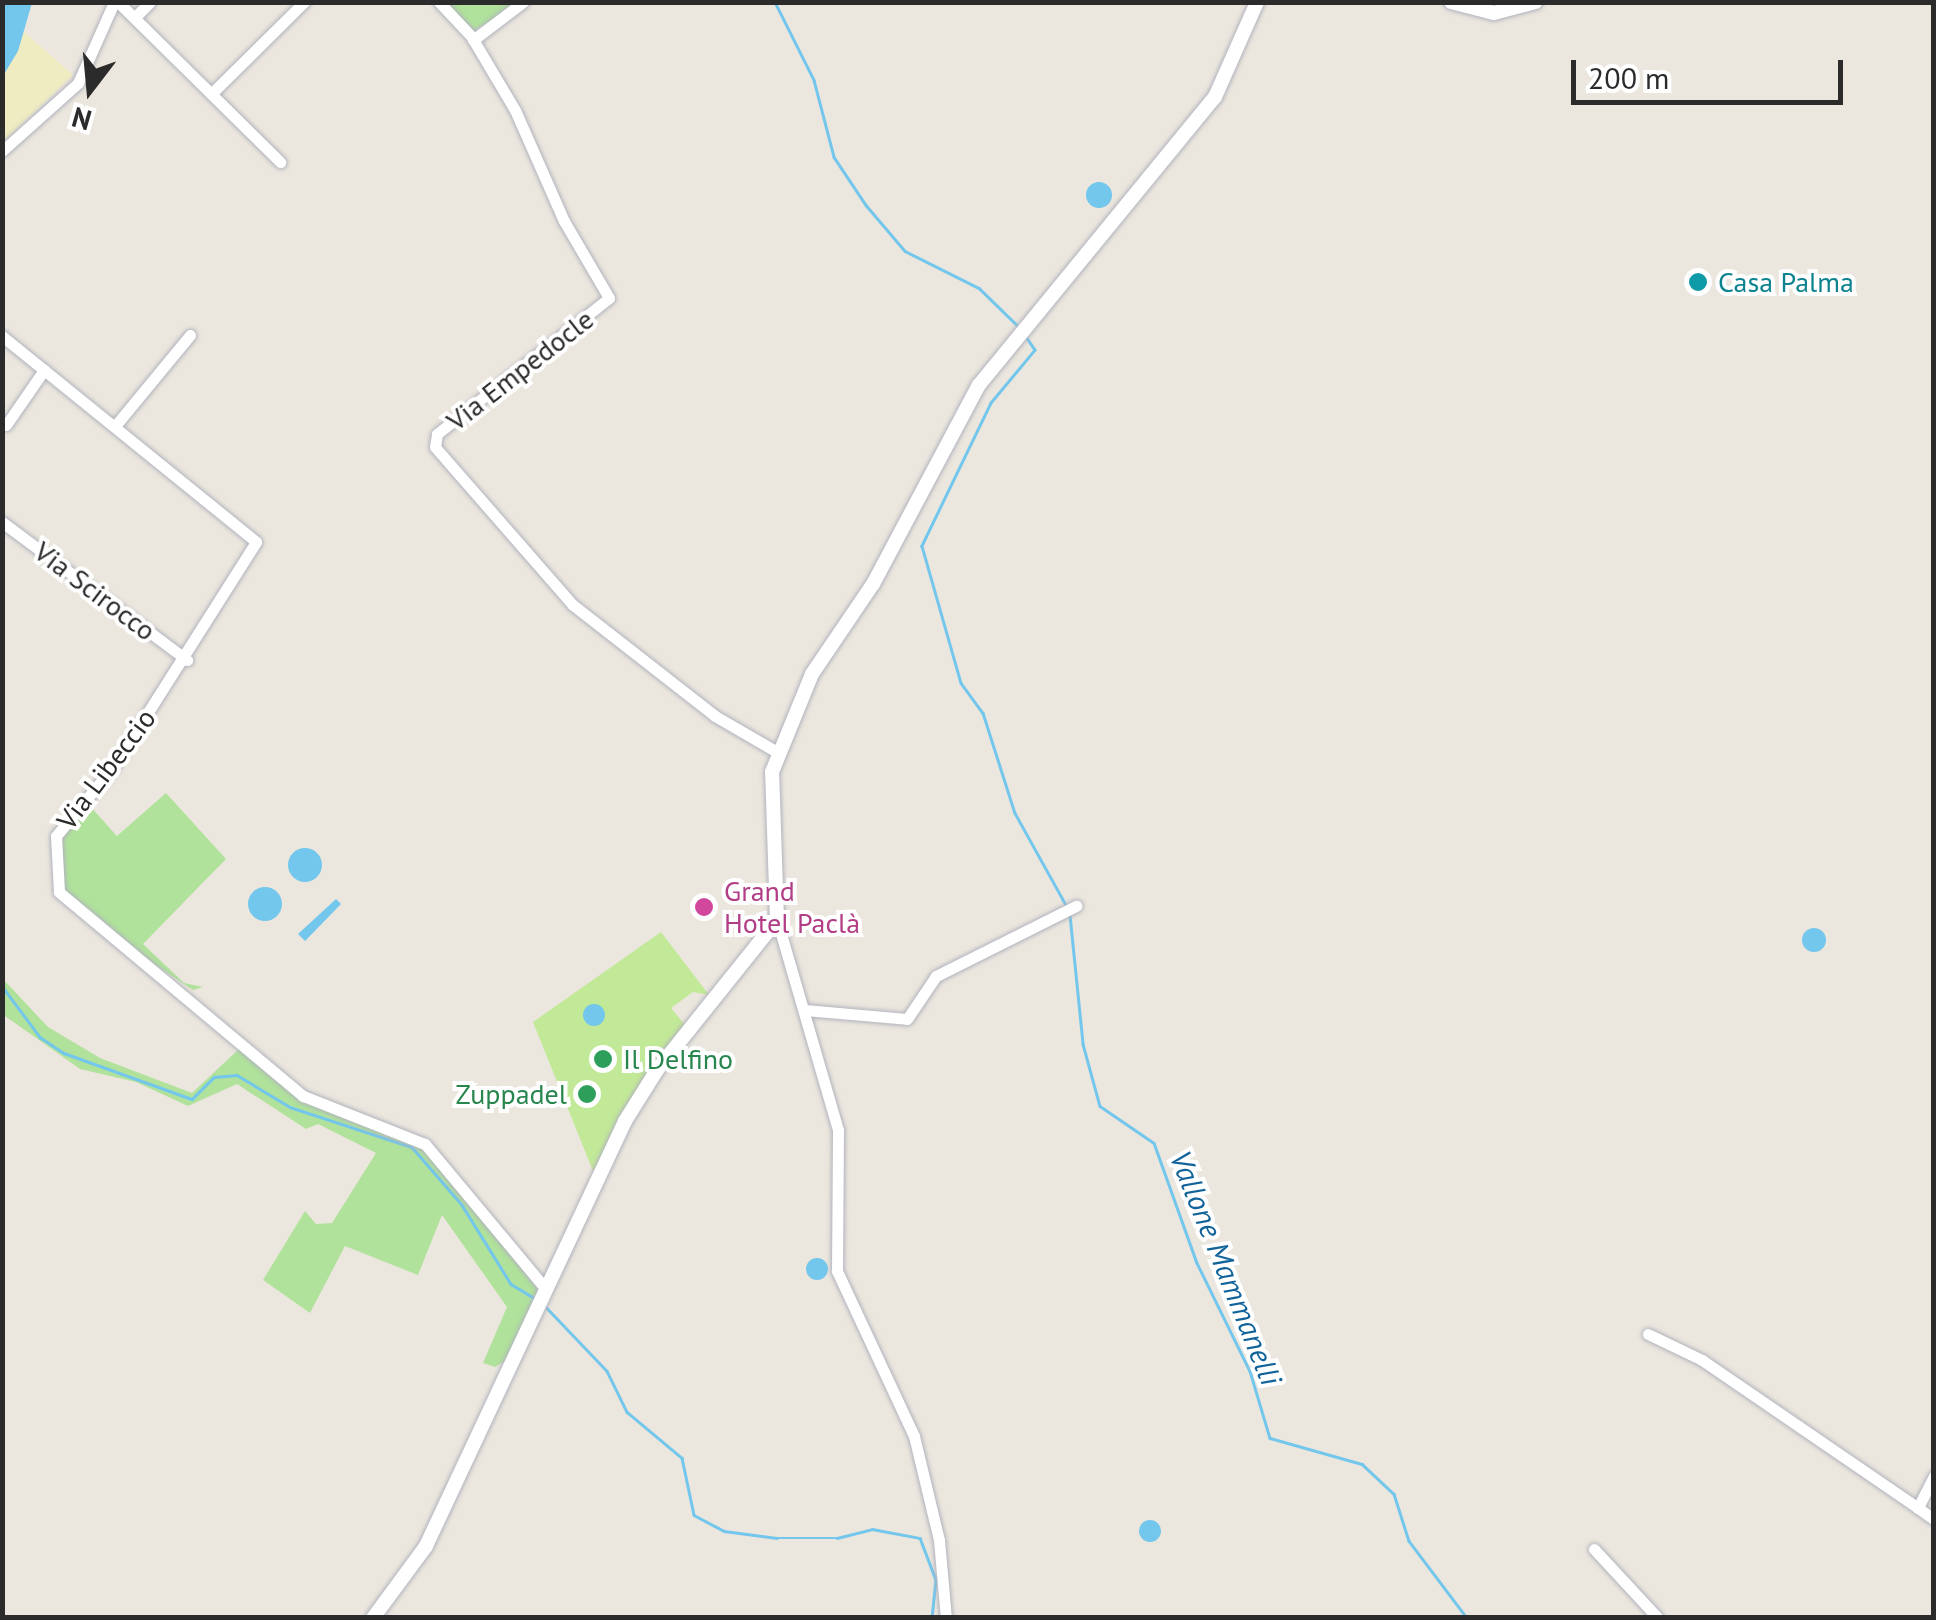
<!DOCTYPE html>
<meta charset="utf-8">
<style>
body{margin:0}
#map{position:relative;width:1936px;height:1620px;overflow:hidden;background:#ece7de;font-family:"PT Sans",sans-serif}
div>[style]{position:absolute}
.green>*{inset:0;background:#b0e29b}
.sand>*{inset:0;background:#f0ecc2}
.pitch>*{inset:0;background:#c2e997}
.water>*{inset:0;background:#73c6ec}
.round{border-radius:50%}
.stream>*{height:2.5px;margin:-1.25px;padding:0 1.25px;transform-origin:1.25px;border-radius:1.25px;background:#73c6ec}
.roads{filter:drop-shadow(0 0 2px #b1b3be) drop-shadow(0 0 2px #b1b3be)}
.minor>*{height:11px;margin:-5.5px;padding:0 5.5px;transform-origin:5.5px;border-radius:5.5px;background:#fff}
.tertiary>*{height:14px;margin:-7px;padding:0 7px;transform-origin:7px;border-radius:7px;background:#fff}
.dots>*{width:28px;height:28px;translate:-50% -50%;box-sizing:border-box;border:5px solid #fff;border-radius:50%}
span{translate:-50% -50%;white-space:nowrap;text-align:center;line-height:1.15;-webkit-text-stroke:8px #fff;paint-order:stroke}
.culture-label{font-size:28px;color:#0d838f}
.left{translate:0 -50%;text-align:left}
.street-label{font-size:28px;color:#2b2b2b}
.hotel-label{font-size:28px;color:#b23c85}
.leisure-label{font-size:28px;color:#27864d}
.right{translate:-100% -50%;text-align:right}
.water-label{font-size:30px;color:#116399;font-style:italic}
.frame{position:absolute;inset:0;border:5px solid #2b2b2b;pointer-events:none}
.north{position:absolute;left:40px;top:40px;width:100px;height:100px;-webkit-text-stroke:8px #fff;paint-order:stroke;rotate:196deg;font-size:28px;font-weight:700;line-height:40px;text-align:center;color:#2b2b2b}
.north::after{content:'';display:block;margin:auto;width:35px;height:45px;background:#2b2b2b;clip-path:polygon(50% 0,100% 100%,50% 72%,0 100%)}
.scale{position:absolute;left:1571px;top:60px;width:272px;height:45px;box-sizing:border-box;border:5px solid #2b2b2b;border-top:0;padding-left:12px;font-size:30px;line-height:35px;white-space:nowrap;color:#2b2b2b;-webkit-text-stroke:8px #fff;paint-order:stroke}
</style>
<div id="map">
<div class="green">
<div style="clip-path:polygon(442px 3px,519px 3px,472px 32px)"></div>
<div style="clip-path:polygon(166px 793px,226px 859px,143px 944px,184px 983px,203px 987px,193px 990px,116px 939px,62px 890px,56px 847px,88px 804px,117px 836px)"></div>
<div style="clip-path:polygon(2px 978px,48px 1027px,100px 1058px,192px 1093px,240px 1048px,312px 1105px,411px 1138px,441px 1164px,538px 1290px,505px 1361px,495px 1367px,483px 1363px,507px 1307px,442px 1215px,418px 1275px,345px 1246px,310px 1313px,263px 1280px,305px 1211px,316px 1224px,332px 1223px,376px 1153px,318px 1124px,306px 1129px,237px 1084px,188px 1106px,136px 1082px,80px 1069px,5px 1016px)"></div>
</div>
<div class="sand">
<div style="clip-path:polygon(24px 32px,73px 75px,3px 142px,2px 76px)"></div>
</div>
<div class="pitch">
<div style="clip-path:polygon(661px 932px,709px 995px,693px 992px,671px 1008px,685px 1025px,593px 1171px,533px 1022px)"></div>
</div>
<div class="water">
<div style="clip-path:polygon(3px 2px,32px 3px,18px 51px,3px 76px)"></div>
<div class="round" style="left:1086px;top:182px;width:26px;height:26px"></div>
<div class="round" style="left:288px;top:848px;width:34px;height:34px"></div>
<div class="round" style="left:248px;top:887px;width:34px;height:34px"></div>
<div style="clip-path:polygon(336px 899px,341px 904px,305px 941px,298px 934px)"></div>
<div class="round" style="left:1802px;top:928px;width:24px;height:24px"></div>
<div class="round" style="left:583px;top:1004px;width:22px;height:22px"></div>
<div class="round" style="left:806px;top:1258px;width:22px;height:22px"></div>
<div class="round" style="left:1139px;top:1520px;width:22px;height:22px"></div>
</div>
<div class="stream">
<div style="left:775px;top:2px;width:87px;rotate:63.4deg"></div>
<div style="left:814px;top:80px;width:80px;rotate:75.4deg"></div>
<div style="left:834px;top:157px;width:58px;rotate:56.3deg"></div>
<div style="left:866px;top:205px;width:60px;rotate:49.7deg"></div>
<div style="left:905px;top:251px;width:83px;rotate:26.6deg"></div>
<div style="left:979px;top:288px;width:56px;rotate:44.3deg"></div>
<div style="left:1027px;top:338px;width:14px;rotate:56deg"></div>
<div style="left:1035px;top:350px;width:69px;rotate:129.7deg"></div>
<div style="left:991px;top:403px;width:159px;rotate:115.8deg"></div>
<div style="left:922px;top:546px;width:142px;rotate:74.1deg"></div>
<div style="left:961px;top:683px;width:37px;rotate:54deg"></div>
<div style="left:983px;top:713px;width:105px;rotate:72.3deg"></div>
<div style="left:1015px;top:813px;width:107px;rotate:61deg"></div>
<div style="left:1070px;top:915px;width:130px;rotate:84.2deg"></div>
<div style="left:1083px;top:1044px;width:64px;rotate:74.7deg"></div>
<div style="left:1100px;top:1106px;width:65px;rotate:34.4deg"></div>
<div style="left:1154px;top:1143px;width:127px;rotate:70.3deg"></div>
<div style="left:1197px;top:1263px;width:120px;rotate:63.9deg"></div>
<div style="left:1250px;top:1371px;width:70px;rotate:73.4deg"></div>
<div style="left:1270px;top:1438px;width:96px;rotate:15.8deg"></div>
<div style="left:1362px;top:1464px;width:44px;rotate:43.2deg"></div>
<div style="left:1394px;top:1494px;width:49px;rotate:72.3deg"></div>
<div style="left:1409px;top:1541px;width:96px;rotate:53deg"></div>
<div style="left:2px;top:986px;width:64px;rotate:53.3deg"></div>
<div style="left:40px;top:1037px;width:29px;rotate:34deg"></div>
<div style="left:64px;top:1053px;width:136px;rotate:19.8deg"></div>
<div style="left:192px;top:1099px;width:31px;rotate:-45deg"></div>
<div style="left:214px;top:1077px;width:23px;rotate:-5deg"></div>
<div style="left:237px;top:1075px;width:62px;rotate:31.1deg"></div>
<div style="left:290px;top:1107px;width:128px;rotate:18.2deg"></div>
<div style="left:412px;top:1147px;width:77px;rotate:49.2deg"></div>
<div style="left:462px;top:1205px;width:93px;rotate:58.2deg"></div>
<div style="left:511px;top:1284px;width:27px;rotate:31deg"></div>
<div style="left:547px;top:1308px;width:87px;rotate:46.4deg"></div>
<div style="left:607px;top:1371px;width:46px;rotate:64deg"></div>
<div style="left:627px;top:1412px;width:72px;rotate:39.9deg"></div>
<div style="left:682px;top:1458px;width:58px;rotate:78.1deg"></div>
<div style="left:694px;top:1515px;width:34px;rotate:28deg"></div>
<div style="left:724px;top:1531px;width:53px;rotate:7.5deg"></div>
<div style="left:777px;top:1538px;width:60px"></div>
<div style="left:837px;top:1538px;width:36px;rotate:-14deg"></div>
<div style="left:872px;top:1529px;width:49px;rotate:10.6deg"></div>
<div style="left:920px;top:1538px;width:45px;rotate:69.1deg"></div>
<div style="left:936px;top:1580px;width:38px;rotate:96deg"></div>
</div>
<div class="roads">
<div class="minor">
<div style="left:118px;top:2px;width:228px;rotate:44.6deg"></div>
<div style="left:439px;top:2px;width:47px;rotate:46.7deg"></div>
<div style="left:471px;top:36px;width:86px;rotate:59.3deg"></div>
<div style="left:515px;top:110px;width:121px;rotate:66.2deg"></div>
<div style="left:564px;top:221px;width:89px;rotate:59.7deg"></div>
<div style="left:609px;top:298px;width:219px;rotate:141.7deg"></div>
<div style="left:437px;top:434px;width:13px;rotate:99deg"></div>
<div style="left:435px;top:447px;width:210px;rotate:48.9deg"></div>
<div style="left:573px;top:605px;width:180px;rotate:38deg"></div>
<div style="left:715px;top:716px;width:72px;rotate:30.1deg"></div>
<div style="left:137px;top:15px;width:18px;rotate:-45deg"></div>
<div style="left:473px;top:40px;width:63px;rotate:-37.2deg"></div>
<div style="left:211px;top:94px;width:131px;rotate:-44.7deg"></div>
<div style="left:2px;top:151px;width:102px;rotate:-41.8deg"></div>
<div style="left:78px;top:83px;width:89px;rotate:-66deg"></div>
<div style="left:2px;top:336px;width:327px;rotate:39deg"></div>
<div style="left:256px;top:542px;width:265px;rotate:122.4deg"></div>
<div style="left:114px;top:766px;width:91px;rotate:129.6deg"></div>
<div style="left:56px;top:836px;width:56px;rotate:86.9deg"></div>
<div style="left:59px;top:892px;width:318px;rotate:39.9deg"></div>
<div style="left:303px;top:1096px;width:131px;rotate:21.5deg"></div>
<div style="left:425px;top:1144px;width:187px;rotate:50.2deg"></div>
<div style="left:6px;top:425px;width:67px;rotate:-55.4deg"></div>
<div style="left:115px;top:426px;width:118px;rotate:-50.5deg"></div>
<div style="left:2px;top:522px;width:231px;rotate:36.7deg"></div>
<div style="left:777px;top:920px;width:219px;rotate:73.8deg"></div>
<div style="left:838px;top:1130px;width:141px;rotate:90.4deg"></div>
<div style="left:837px;top:1271px;width:182px;rotate:65deg"></div>
<div style="left:914px;top:1436px;width:107px;rotate:76.5deg"></div>
<div style="left:939px;top:1540px;width:78px;rotate:84.9deg"></div>
<div style="left:805px;top:1010px;width:102px;rotate:5deg"></div>
<div style="left:907px;top:1019px;width:52px;rotate:-56deg"></div>
<div style="left:936px;top:976px;width:157px;rotate:-26.6deg"></div>
<div style="left:1648px;top:1334px;width:60px;rotate:25.7deg"></div>
<div style="left:1702px;top:1360px;width:262px;rotate:34.4deg"></div>
<div style="left:1934px;top:1476px;width:36px;rotate:117deg"></div>
<div style="left:1918px;top:1508px;width:19px;rotate:35deg"></div>
<div style="left:1594px;top:1549px;width:94px;rotate:47.2deg"></div>
</div>
<div class="tertiary">
<div style="left:1451px;top:2px;width:44px;rotate:14.3deg"></div>
<div style="left:1494px;top:13px;width:43px;rotate:-14.7deg"></div>
<div style="left:373px;top:1618px;width:89px;rotate:-53.6deg"></div>
<div style="left:426px;top:1546px;width:469px;rotate:-64.9deg"></div>
<div style="left:625px;top:1121px;width:60px;rotate:-57.9deg"></div>
<div style="left:657px;top:1070px;width:192px;rotate:-51.3deg"></div>
<div style="left:777px;top:920px;width:148px;rotate:-91.9deg"></div>
<div style="left:772px;top:772px;width:106px;rotate:-67.8deg"></div>
<div style="left:812px;top:674px;width:109px;rotate:-55.9deg"></div>
<div style="left:873px;top:584px;width:225px;rotate:-62deg"></div>
<div style="left:979px;top:385px;width:372px;rotate:-50.7deg"></div>
<div style="left:1215px;top:97px;width:104px;rotate:-66.1deg"></div>
</div>
</div>
<div class="dots">
<div style="left:1698px;top:282px;background:#0f9aa8"></div>
<div style="left:704px;top:907px;background:#d1479c"></div>
<div style="left:603px;top:1059px;background:#2e9e5b"></div>
<div style="left:587px;top:1094px;background:#2e9e5b"></div>
</div>
<div class="culture-label">
<span class="left" style="left:1718px;top:282px">Casa Palma</span>
</div>
<div class="street-label">
<span style="left:520px;top:370px;rotate:-38deg">Via Empedocle</span>
<span style="left:95px;top:591px;rotate:37deg">Via Scirocco</span>
<span style="left:106px;top:769px;rotate:-53deg">Via Libeccio</span>
</div>
<div class="hotel-label">
<span class="left" style="left:724px;top:907px">Grand<br>Hotel Paclà</span>
</div>
<div class="leisure-label">
<span class="left" style="left:623px;top:1059px">Il Delfino</span>
<span class="right" style="left:567px;top:1094px">Zuppadel</span>
</div>
<div class="water-label">
<span style="left:1226px;top:1268px;rotate:68deg">Vallone Mammanelli</span>
</div>
<div class="frame"></div>
<div class="north">N</div>
<div class="scale">200 m</div>
</div>
